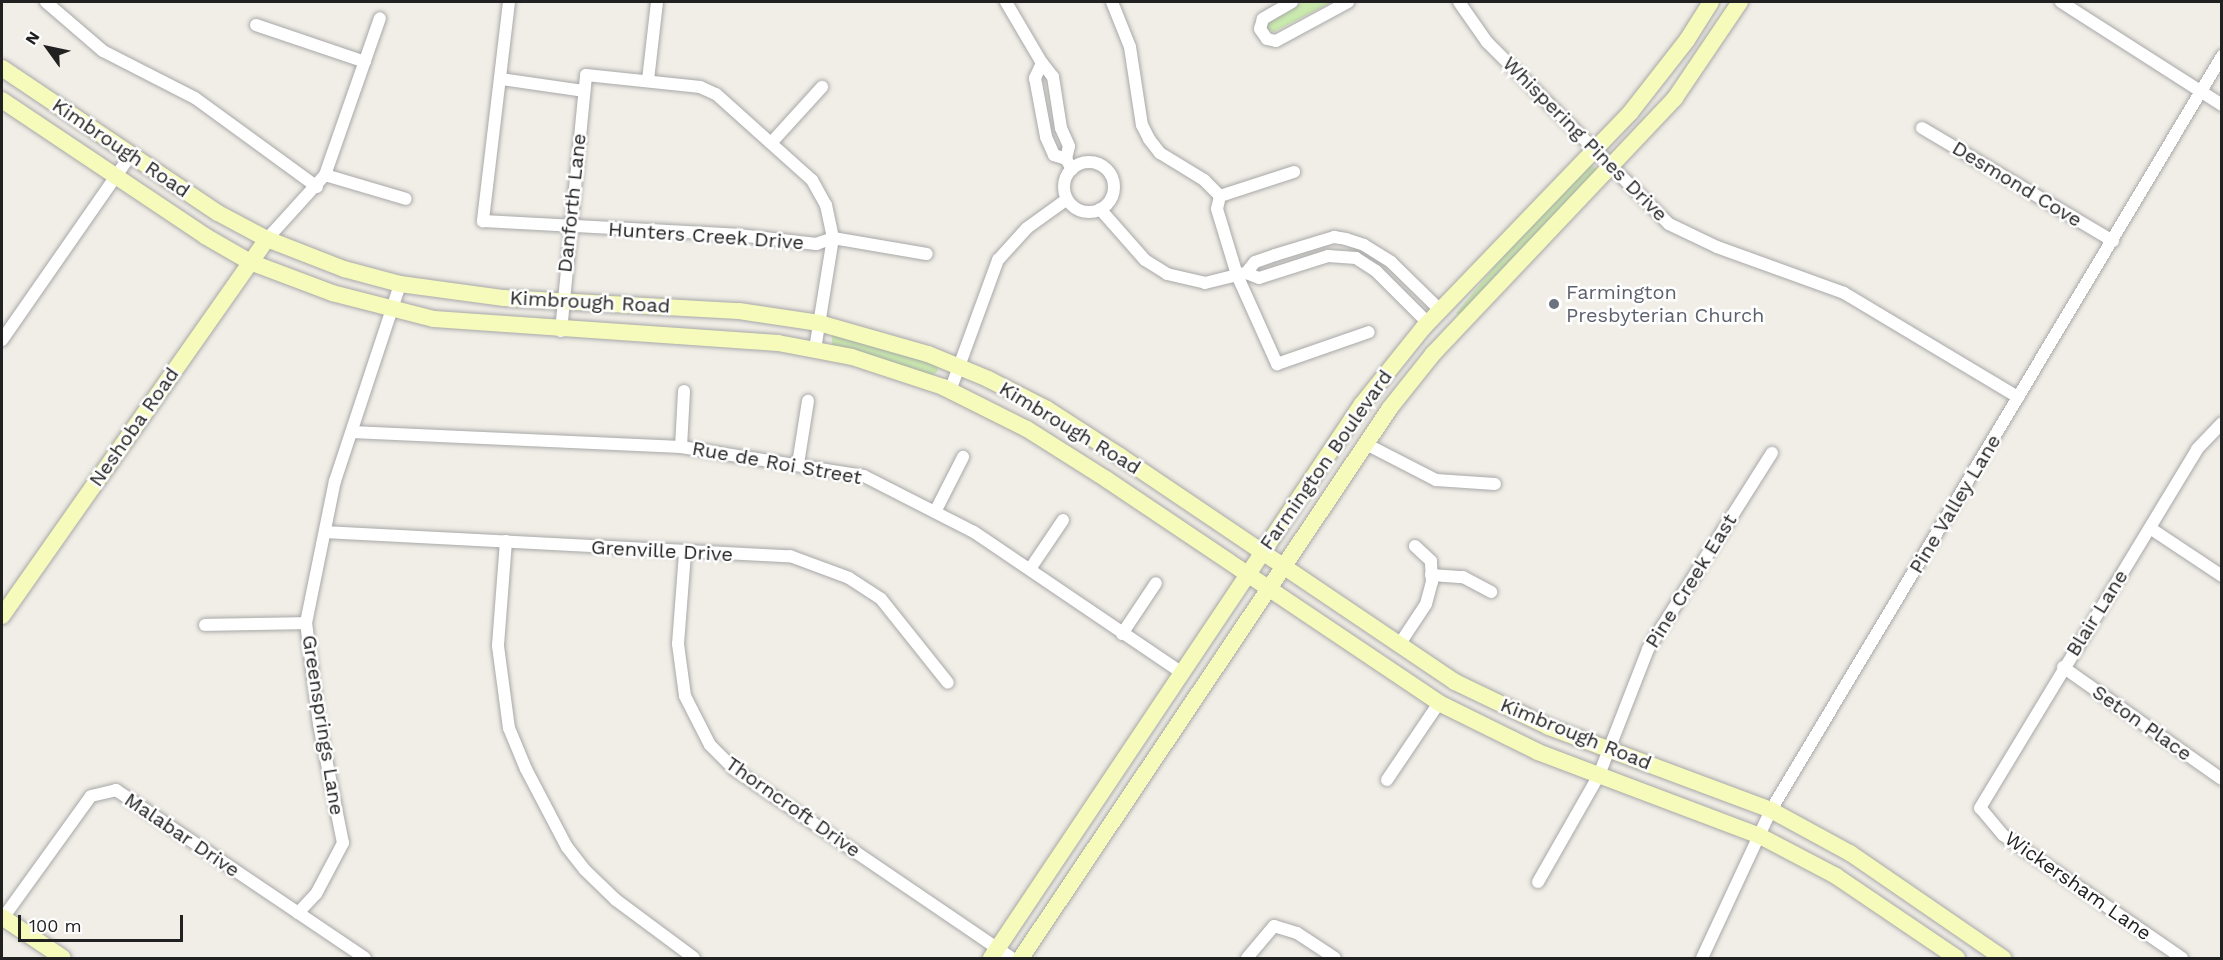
<!DOCTYPE html>
<style>
body{margin:0}
#map{position:relative;width:2223px;height:960px;overflow:hidden;background:#f1eee7;font-family:"Work Sans",sans-serif}
div>[style]{position:absolute}
.grass>*{inset:0;background:#caebad}
.roads{filter:drop-shadow(0 0 2px #a8a8a8) drop-shadow(0 0 2px #a8a8a8)}
.street>*{height:12px;margin:-6px;padding:0 6px;transform-origin:6px;border-radius:6px;background:#fff}
.street>.ring{margin:-6px;padding:0;box-sizing:content-box;background:none;border:12px solid #fff;border-radius:50%}
.secondary>*{height:16px;margin:-8px;padding:0 8px;transform-origin:8px;border-radius:8px;background:#f6fbbc}
.dots>*{width:16px;height:16px;translate:-50% -50%;box-sizing:border-box;border:3px solid #fff;border-radius:50%}
span{translate:-50% -50%;white-space:nowrap;text-align:center;line-height:1.15;-webkit-text-stroke:5px #fff;paint-order:stroke}
.street-label{font-size:20px;color:#212121}
.worship-label{font-size:20px;color:#5b616d}
.left{translate:0 -50%;text-align:left}
.frame{position:absolute;inset:0;border:3px solid #212121;pointer-events:none}
.north{position:absolute;left:18px;top:18px;width:60px;height:60px;-webkit-text-stroke:4px #fff;paint-order:stroke;rotate:303deg;font-size:16px;font-weight:700;line-height:24px;text-align:center;color:#212121}
.north::after{content:'';display:block;margin:auto;width:21px;height:27px;background:#212121;clip-path:polygon(50% 0,100% 100%,50% 72%,0 100%)}
.scale{position:absolute;left:18px;top:915px;width:165px;height:27px;box-sizing:border-box;border:3px solid #212121;border-top:0;padding-left:8px;font-size:18px;line-height:21px;white-space:nowrap;color:#212121;-webkit-text-stroke:4px #fff;paint-order:stroke}
</style>
<div id="map">
<div class="grass">
<div style="clip-path:polygon(1304px 2px,1332px 2px,1274px 32px,1266px 28px,1269px 20px)"></div>
<div style="clip-path:polygon(1591px 165px,1598px 170px,1459px 315px,1456px 313px,1520px 236px)"></div>
<div style="clip-path:polygon(832px 335px,921px 358px,938px 367px,938px 371px,933px 375px,832px 345px)"></div>
</div>
<div class="roads">
<div class="street">
<div style="left:46px;top:2px;width:75px;rotate:40.7deg"></div>
<div style="left:103px;top:51px;width:103px;rotate:27.1deg"></div>
<div style="left:195px;top:98px;width:151px;rotate:36.1deg"></div>
<div style="left:509px;top:2px;width:221px;rotate:96.8deg"></div>
<div style="left:483px;top:221px;width:255px;rotate:3.1deg"></div>
<div style="left:738px;top:235px;width:79px;rotate:6.6deg"></div>
<div style="left:816px;top:244px;width:18px;rotate:-19deg"></div>
<div style="left:833px;top:238px;width:95px;rotate:9.7deg"></div>
<div style="left:1006px;top:2px;width:71px;rotate:59.5deg"></div>
<div style="left:1112px;top:2px;width:48px;rotate:68.2deg"></div>
<div style="left:1130px;top:47px;width:79px;rotate:81.3deg"></div>
<div style="left:1142px;top:125px;width:16px;rotate:63deg"></div>
<div style="left:1149px;top:139px;width:18px;rotate:52deg"></div>
<div style="left:1160px;top:153px;width:52px;rotate:31.5deg"></div>
<div style="left:1204px;top:180px;width:23px;rotate:45deg"></div>
<div style="left:1292px;top:2px;width:34px;rotate:150deg"></div>
<div style="left:1263px;top:19px;width:10px;rotate:107deg"></div>
<div style="left:1260px;top:29px;width:12px;rotate:55deg"></div>
<div style="left:1267px;top:39px;width:9px;rotate:13deg"></div>
<div style="left:1276px;top:41px;width:82px;rotate:-28.4deg"></div>
<div style="left:1459px;top:2px;width:49px;rotate:55deg"></div>
<div style="left:1487px;top:42px;width:257px;rotate:45deg"></div>
<div style="left:1669px;top:224px;width:53px;rotate:25.6deg"></div>
<div style="left:1717px;top:247px;width:135px;rotate:19.9deg"></div>
<div style="left:1844px;top:293px;width:203px;rotate:30.9deg"></div>
<div style="left:2061px;top:2px;width:191px;rotate:32.6deg"></div>
<div style="left:256px;top:25px;width:115px;rotate:18.7deg"></div>
<div style="left:501px;top:79px;width:84px;rotate:8.2deg"></div>
<div style="left:648px;top:80px;width:79px;rotate:-83.4deg"></div>
<div style="left:1922px;top:128px;width:222px;rotate:30.6deg"></div>
<div style="left:771px;top:143px;width:76px;rotate:-47.7deg"></div>
<div style="left:1066px;top:159px;width:13px;rotate:-77deg"></div>
<div style="left:1069px;top:146px;width:20px;rotate:-114deg"></div>
<div style="left:1061px;top:128px;width:52px;rotate:-98.9deg"></div>
<div style="left:1053px;top:77px;width:18px;rotate:-128deg"></div>
<div style="left:1042px;top:63px;width:17px;rotate:115deg"></div>
<div style="left:1035px;top:78px;width:60px;rotate:79.4deg"></div>
<div style="left:1046px;top:137px;width:20px;rotate:66deg"></div>
<div style="left:1054px;top:155px;width:13px;rotate:18deg"></div>
<div style="left:1066px;top:159px;width:12px;rotate:59deg"></div>
<div class="ring" style="left:1064px;top:162px;width:38px;height:38px"></div>
<div style="left:325px;top:175px;width:84px;rotate:16.5deg"></div>
<div style="left:1220px;top:196px;width:13px;rotate:103deg"></div>
<div style="left:1217px;top:209px;width:69px;rotate:73.1deg"></div>
<div style="left:1237px;top:275px;width:98px;rotate:65.8deg"></div>
<div style="left:1277px;top:364px;width:97px;rotate:-19.2deg"></div>
<div style="left:1220px;top:196px;width:78px;rotate:-18deg"></div>
<div style="left:1100px;top:209px;width:68px;rotate:48.6deg"></div>
<div style="left:1145px;top:260px;width:26px;rotate:32deg"></div>
<div style="left:1167px;top:274px;width:39px;rotate:13deg"></div>
<div style="left:1205px;top:283px;width:41px;rotate:-14deg"></div>
<div style="left:267px;top:239px;width:86px;rotate:-47.8deg"></div>
<div style="left:325px;top:175px;width:166px;rotate:-70.7deg"></div>
<div style="left:1428px;top:323px;width:74px;rotate:-135deg"></div>
<div style="left:1376px;top:271px;width:24px;rotate:-147deg"></div>
<div style="left:1356px;top:258px;width:28px;rotate:-176deg"></div>
<div style="left:1328px;top:256px;width:72px;rotate:162.3deg"></div>
<div style="left:1259px;top:278px;width:14px;rotate:-159deg"></div>
<div style="left:1246px;top:273px;width:14px;rotate:-51deg"></div>
<div style="left:1255px;top:262px;width:21px;rotate:-19deg"></div>
<div style="left:1275px;top:255px;width:62px;rotate:-17deg"></div>
<div style="left:1334px;top:237px;width:12px;rotate:9deg"></div>
<div style="left:1346px;top:239px;width:19px;rotate:18deg"></div>
<div style="left:1364px;top:245px;width:32px;rotate:32deg"></div>
<div style="left:1391px;top:262px;width:69px;rotate:44.4deg"></div>
<div style="left:561px;top:331px;width:257px;rotate:-84.4deg"></div>
<div style="left:586px;top:75px;width:115px;rotate:6deg"></div>
<div style="left:700px;top:87px;width:17px;rotate:24deg"></div>
<div style="left:716px;top:94px;width:129px;rotate:41.9deg"></div>
<div style="left:812px;top:180px;width:29px;rotate:61deg"></div>
<div style="left:826px;top:205px;width:34px;rotate:78deg"></div>
<div style="left:833px;top:238px;width:112px;rotate:99.2deg"></div>
<div style="left:2px;top:340px;width:224px;rotate:-55.2deg"></div>
<div style="left:950px;top:391px;width:140px;rotate:-69.9deg"></div>
<div style="left:998px;top:260px;width:43px;rotate:-47.8deg"></div>
<div style="left:1027px;top:228px;width:49px;rotate:-35.9deg"></div>
<div style="left:352px;top:432px;width:329px;rotate:2.6deg"></div>
<div style="left:681px;top:447px;width:185px;rotate:9deg"></div>
<div style="left:864px;top:476px;width:123px;rotate:27deg"></div>
<div style="left:974px;top:532px;width:251px;rotate:34.1deg"></div>
<div style="left:1366px;top:444px;width:79px;rotate:27.2deg"></div>
<div style="left:1436px;top:480px;width:59px;rotate:3.9deg"></div>
<div style="left:681px;top:447px;width:56px;rotate:-86.9deg"></div>
<div style="left:798px;top:464px;width:64px;rotate:-81deg"></div>
<div style="left:935px;top:512px;width:62px;rotate:-63deg"></div>
<div style="left:2150px;top:528px;width:87px;rotate:33.7deg"></div>
<div style="left:325px;top:532px;width:466px;rotate:3deg"></div>
<div style="left:790px;top:556px;width:63px;rotate:20.4deg"></div>
<div style="left:849px;top:578px;width:38px;rotate:33deg"></div>
<div style="left:881px;top:599px;width:107px;rotate:51.4deg"></div>
<div style="left:506px;top:541px;width:105px;rotate:94.4deg"></div>
<div style="left:498px;top:646px;width:83px;rotate:82.4deg"></div>
<div style="left:509px;top:728px;width:44px;rotate:67.5deg"></div>
<div style="left:526px;top:769px;width:88px;rotate:62.3deg"></div>
<div style="left:567px;top:847px;width:29px;rotate:52deg"></div>
<div style="left:585px;top:870px;width:43px;rotate:44.1deg"></div>
<div style="left:616px;top:900px;width:97px;rotate:36.6deg"></div>
<div style="left:685px;top:553px;width:91px;rotate:94.4deg"></div>
<div style="left:678px;top:644px;width:52px;rotate:82.3deg"></div>
<div style="left:685px;top:696px;width:55px;rotate:63deg"></div>
<div style="left:710px;top:745px;width:35px;rotate:45deg"></div>
<div style="left:735px;top:770px;width:335px;rotate:34.2deg"></div>
<div style="left:1030px;top:569px;width:59px;rotate:-56deg"></div>
<div style="left:1431px;top:575px;width:32px;rotate:4deg"></div>
<div style="left:1463px;top:577px;width:32px;rotate:28deg"></div>
<div style="left:205px;top:625px;width:101px;rotate:-1.1deg"></div>
<div style="left:1122px;top:634px;width:61px;rotate:-56.3deg"></div>
<div style="left:1399px;top:645px;width:49px;rotate:-56.6deg"></div>
<div style="left:1426px;top:604px;width:23px;rotate:-75deg"></div>
<div style="left:1432px;top:582px;width:21px;rotate:-93deg"></div>
<div style="left:1431px;top:561px;width:22px;rotate:-137deg"></div>
<div style="left:2063px;top:667px;width:194px;rotate:35.2deg"></div>
<div style="left:1387px;top:780px;width:93px;rotate:-56deg"></div>
<div style="left:1538px;top:882px;width:123px;rotate:-60.3deg"></div>
<div style="left:1599px;top:775px;width:135px;rotate:-68.7deg"></div>
<div style="left:1648px;top:649px;width:232px;rotate:-57.7deg"></div>
<div style="left:298px;top:913px;width:26px;rotate:-47deg"></div>
<div style="left:316px;top:894px;width:58px;rotate:-62.1deg"></div>
<div style="left:343px;top:843px;width:121px;rotate:-101.4deg"></div>
<div style="left:319px;top:724px;width:102px;rotate:-97.3deg"></div>
<div style="left:306px;top:623px;width:145px;rotate:-78.5deg"></div>
<div style="left:335px;top:481px;width:207px;rotate:-71.7deg"></div>
<div style="left:3px;top:918px;width:150px;rotate:-54.2deg"></div>
<div style="left:91px;top:796px;width:26px;rotate:-13deg"></div>
<div style="left:116px;top:790px;width:300px;rotate:34deg"></div>
<div style="left:1247px;top:958px;width:42px;rotate:-49.8deg"></div>
<div style="left:1274px;top:926px;width:24px;rotate:17deg"></div>
<div style="left:1297px;top:933px;width:45px;rotate:33.3deg"></div>
<div style="left:1702px;top:958px;width:163px;rotate:-65deg"></div>
<div style="left:1771px;top:810px;width:879px;rotate:-59.11deg"></div>
<div style="left:2182px;top:958px;width:217px;rotate:-145.5deg"></div>
<div style="left:2003px;top:835px;width:35px;rotate:-130deg"></div>
<div style="left:1980px;top:808px;width:419px;rotate:-58.8deg"></div>
<div style="left:2197px;top:449px;width:36px;rotate:-46deg"></div>
</div>
<div class="secondary">
<div style="left:2px;top:68px;width:260px;rotate:33.9deg"></div>
<div style="left:218px;top:213px;width:55px;rotate:28deg"></div>
<div style="left:267px;top:239px;width:83px;rotate:21.3deg"></div>
<div style="left:344px;top:269px;width:58px;rotate:15deg"></div>
<div style="left:400px;top:284px;width:105px;rotate:7.7deg"></div>
<div style="left:504px;top:298px;width:235px;rotate:3.2deg"></div>
<div style="left:739px;top:311px;width:81px;rotate:8.5deg"></div>
<div style="left:819px;top:323px;width:113px;rotate:15.9deg"></div>
<div style="left:928px;top:354px;width:65px;rotate:22.6deg"></div>
<div style="left:988px;top:379px;width:66px;rotate:27deg"></div>
<div style="left:1047px;top:409px;width:87px;rotate:32.8deg"></div>
<div style="left:1120px;top:456px;width:404px;rotate:34deg"></div>
<div style="left:1455px;top:682px;width:104px;rotate:25.6deg"></div>
<div style="left:1549px;top:727px;width:237px;rotate:20.5deg"></div>
<div style="left:1771px;top:810px;width:90px;rotate:28.6deg"></div>
<div style="left:1850px;top:853px;width:186px;rotate:34.5deg"></div>
<div style="left:2px;top:100px;width:244px;rotate:33.8deg"></div>
<div style="left:205px;top:236px;width:52px;rotate:30deg"></div>
<div style="left:250px;top:262px;width:88px;rotate:20.7deg"></div>
<div style="left:332px;top:293px;width:105px;rotate:14.3deg"></div>
<div style="left:434px;top:319px;width:345px;rotate:4deg"></div>
<div style="left:778px;top:343px;width:75px;rotate:10.7deg"></div>
<div style="left:852px;top:357px;width:96px;rotate:18.2deg"></div>
<div style="left:943px;top:387px;width:94px;rotate:26.6deg"></div>
<div style="left:1027px;top:429px;width:93px;rotate:32.3deg"></div>
<div style="left:1106px;top:479px;width:401px;rotate:33.9deg"></div>
<div style="left:1439px;top:703px;width:110px;rotate:26.3deg"></div>
<div style="left:1538px;top:752px;width:235px;rotate:20.7deg"></div>
<div style="left:1758px;top:835px;width:88px;rotate:27.7deg"></div>
<div style="left:1836px;top:876px;width:146px;rotate:34.1deg"></div>
<div style="left:2px;top:616px;width:461px;rotate:-54.9deg"></div>
<div style="left:2px;top:917px;width:73px;rotate:33.9deg"></div>
<div style="left:991px;top:958px;width:667px;rotate:-56.19deg"></div>
<div style="left:1362px;top:404px;width:99px;rotate:-51.2deg"></div>
<div style="left:1424px;top:327px;width:297px;rotate:-46.1deg"></div>
<div style="left:1630px;top:113px;width:93px;rotate:-52deg"></div>
<div style="left:1687px;top:40px;width:45px;rotate:-57.7deg"></div>
<div style="left:1021px;top:958px;width:662px;rotate:-56.14deg"></div>
<div style="left:1390px;top:408px;width:69px;rotate:-51.5deg"></div>
<div style="left:1433px;top:354px;width:352px;rotate:-46.6deg"></div>
<div style="left:1675px;top:98px;width:116px;rotate:-55.9deg"></div>
</div>
</div>
<div class="dots">
<div style="left:1554px;top:304px;background:#6b7280"></div>
</div>
<div class="street-label">
<span style="left:1585px;top:139px;rotate:45deg">Whispering Pines Drive</span>
<span style="left:121px;top:148px;rotate:34deg">Kimbrough Road</span>
<span style="left:2017px;top:184px;rotate:31deg">Desmond Cove</span>
<span style="left:572px;top:203px;rotate:-84deg">Danforth Lane</span>
<span style="left:706px;top:236px;rotate:4deg">Hunters Creek Drive</span>
<span style="left:590px;top:302px;rotate:3deg">Kimbrough Road</span>
<span style="left:134px;top:427px;rotate:-55deg">Neshoba Road</span>
<span style="left:1070px;top:428px;rotate:31deg">Kimbrough Road</span>
<span style="left:1326px;top:460px;rotate:-55deg">Farmington Boulevard</span>
<span style="left:777px;top:463px;rotate:10deg">Rue de Roi Street</span>
<span style="left:1955px;top:504px;rotate:-59deg">Pine Valley Lane</span>
<span style="left:662px;top:551px;rotate:3deg">Grenville Drive</span>
<span style="left:1691px;top:581px;rotate:-58deg">Pine Creek East</span>
<span style="left:2097px;top:613px;rotate:-58deg">Blair Lane</span>
<span style="left:2142px;top:723px;rotate:35deg">Seton Place</span>
<span style="left:323px;top:725px;rotate:81deg">Greensprings Lane</span>
<span style="left:1576px;top:734px;rotate:22deg">Kimbrough Road</span>
<span style="left:793px;top:807px;rotate:35deg">Thorncroft Drive</span>
<span style="left:182px;top:835px;rotate:34deg">Malabar Drive</span>
<span style="left:2078px;top:886px;rotate:35deg">Wickersham Lane</span>
</div>
<div class="worship-label">
<span class="left" style="left:1566px;top:304px">Farmington<br>Presbyterian Church</span>
</div>
<div class="frame"></div>
<div class="north">N</div>
<div class="scale">100 m</div>
</div>
